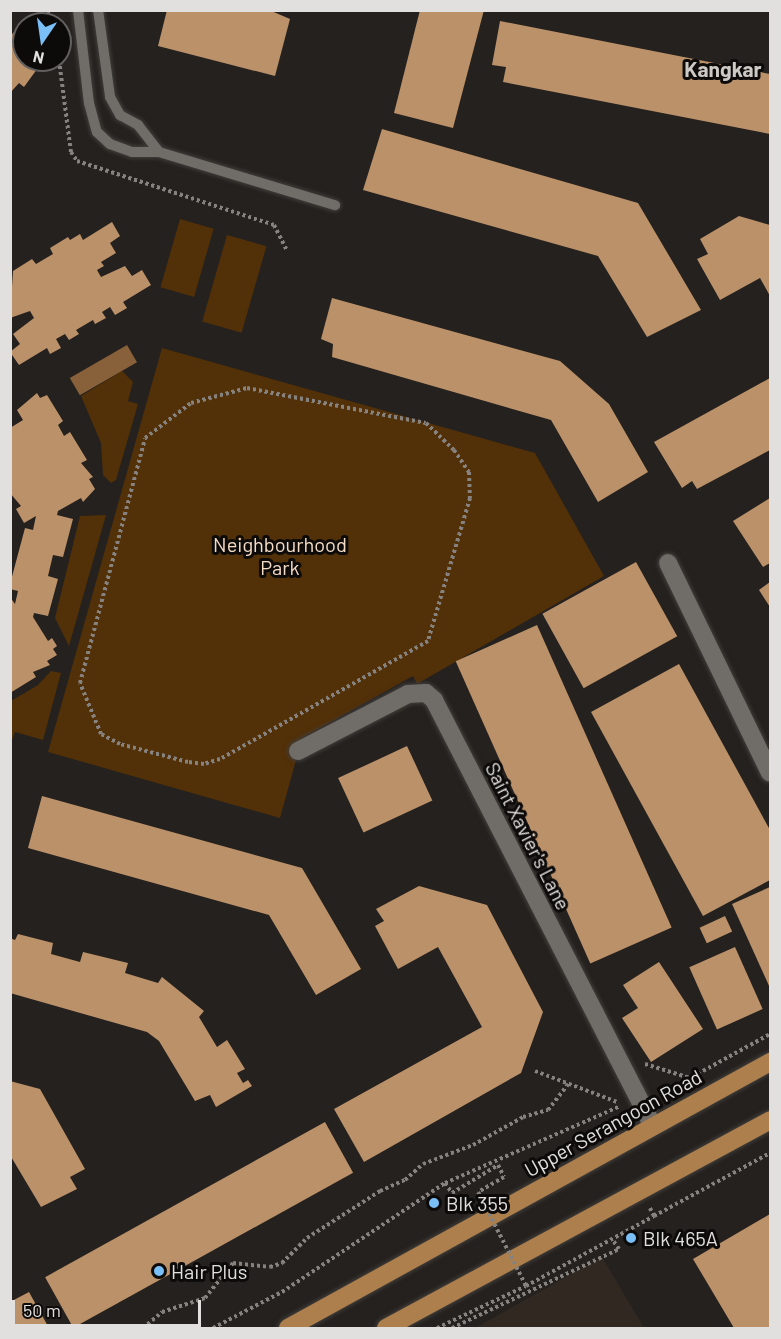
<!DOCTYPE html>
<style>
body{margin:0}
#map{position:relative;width:781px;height:1339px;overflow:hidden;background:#25211e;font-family:Barlow,sans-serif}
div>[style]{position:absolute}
.built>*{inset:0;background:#302821}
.green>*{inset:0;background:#523008;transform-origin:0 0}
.water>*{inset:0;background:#88613b;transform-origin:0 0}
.building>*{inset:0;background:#bb9169;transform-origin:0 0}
.path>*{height:4px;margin-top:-2px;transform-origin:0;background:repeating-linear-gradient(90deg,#858280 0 3px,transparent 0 6px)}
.roads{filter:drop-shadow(0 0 2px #413e3b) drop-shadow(0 0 2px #413e3b)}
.lane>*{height:10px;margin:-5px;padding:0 5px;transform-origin:5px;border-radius:5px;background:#706c68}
.street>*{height:18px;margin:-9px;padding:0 9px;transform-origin:9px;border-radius:9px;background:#706c68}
.primary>*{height:18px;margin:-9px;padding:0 9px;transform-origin:9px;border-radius:9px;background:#ad7f4c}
.path-bridge>*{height:4px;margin-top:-2px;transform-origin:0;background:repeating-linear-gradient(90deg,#858280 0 3px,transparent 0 6px)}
.dots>*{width:16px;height:16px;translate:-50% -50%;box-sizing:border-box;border:3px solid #0d0b0a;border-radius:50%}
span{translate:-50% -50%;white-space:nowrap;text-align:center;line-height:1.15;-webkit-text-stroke:6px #0d0b0a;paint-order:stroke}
.park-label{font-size:20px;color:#f5dcc5}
.street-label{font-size:20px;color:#e2e0de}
.poi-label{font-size:20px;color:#e2e0de}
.left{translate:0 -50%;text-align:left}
.neighbourhood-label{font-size:21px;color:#cdc9c4;font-weight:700}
.frame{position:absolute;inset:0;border:12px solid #e2e0de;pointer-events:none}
.north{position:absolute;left:12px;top:12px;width:60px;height:60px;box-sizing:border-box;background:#0d0b0a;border:2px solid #62605f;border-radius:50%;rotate:193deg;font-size:16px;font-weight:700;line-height:24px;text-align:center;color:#e2e0de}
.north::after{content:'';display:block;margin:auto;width:21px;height:27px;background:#7abff8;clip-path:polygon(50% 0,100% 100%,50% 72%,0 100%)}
.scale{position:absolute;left:12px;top:1300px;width:189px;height:27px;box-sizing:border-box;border:3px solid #e2e0de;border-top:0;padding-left:8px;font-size:18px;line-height:21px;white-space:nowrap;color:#e2e0de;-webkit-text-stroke:4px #0d0b0a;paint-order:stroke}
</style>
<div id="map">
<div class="built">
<div style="clip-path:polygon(602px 1257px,644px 1328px,475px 1328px)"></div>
</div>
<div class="green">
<div style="left:180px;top:219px;width:35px;height:71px;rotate:16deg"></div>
<div style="left:227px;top:235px;width:41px;height:90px;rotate:16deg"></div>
<div style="clip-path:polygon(162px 348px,535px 453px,604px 576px,417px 684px,413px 676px,302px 738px,280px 818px,48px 752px)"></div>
<div style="clip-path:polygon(122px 371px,133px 382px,128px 401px,138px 404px,116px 480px,111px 483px,103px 475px,101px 443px,81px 396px)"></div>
<div style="clip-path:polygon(106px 515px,69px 646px,55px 618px,80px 516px)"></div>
<div style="clip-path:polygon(51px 671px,61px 673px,43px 740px,15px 732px,11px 742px,11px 701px,38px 685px)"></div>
</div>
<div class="water">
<div style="left:127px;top:345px;width:20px;height:66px;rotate:60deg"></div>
</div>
<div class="building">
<div style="clip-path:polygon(167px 10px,269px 10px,290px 19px,275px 76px,158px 46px)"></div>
<div style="clip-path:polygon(420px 10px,484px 10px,453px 128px,394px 113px)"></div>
<div style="clip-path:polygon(500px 21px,770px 74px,770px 134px,503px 82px,506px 67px,492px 65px)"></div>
<div style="clip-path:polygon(14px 32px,24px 39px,24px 60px,35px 60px,40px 65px,24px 87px,19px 83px,10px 93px,10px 37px)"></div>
<div style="clip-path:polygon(382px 129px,638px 203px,701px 310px,647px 337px,598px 256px,363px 190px)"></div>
<div style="clip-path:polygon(739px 216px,770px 225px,770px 296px,760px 278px,720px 300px,697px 259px,708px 254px,700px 239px)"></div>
<div style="clip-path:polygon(112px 222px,120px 236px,110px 243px,116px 253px,101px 262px,104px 266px,97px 270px,101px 277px,125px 266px,132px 276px,142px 270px,151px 285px,123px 302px,127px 308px,115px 315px,110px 307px,102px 312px,106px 318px,95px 324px,93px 320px,76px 330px,79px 334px,69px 340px,65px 334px,56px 339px,61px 348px,50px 354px,47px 348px,19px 365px,10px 352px,20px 344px,13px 334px,34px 318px,30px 311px,10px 318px,13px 271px,32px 259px,36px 264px,53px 254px,50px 248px,68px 237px,70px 240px,80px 234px,83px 240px)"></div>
<div style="clip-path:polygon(332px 298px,560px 361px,609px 404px,648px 472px,598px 502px,551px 420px,332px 357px,333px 344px,321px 339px)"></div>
<div style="clip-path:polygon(770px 378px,770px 450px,697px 489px,692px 481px,682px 488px,654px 442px)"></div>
<div style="clip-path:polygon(37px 393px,40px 398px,47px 395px,63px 421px,58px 425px,64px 436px,70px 432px,87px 460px,81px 463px,93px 477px,89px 479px,95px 489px,83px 502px,81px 498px,58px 511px,57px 515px,73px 519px,63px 557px,53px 555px,48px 576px,58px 579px,48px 616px,34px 613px,33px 617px,48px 641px,52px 638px,57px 646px,53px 649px,57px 655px,47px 661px,50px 665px,33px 672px,36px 677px,10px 693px,10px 597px,15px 604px,18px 591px,10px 589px,10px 584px,25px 528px,33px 530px,36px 516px,24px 523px,16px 509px,21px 506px,10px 493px,10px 428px,23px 420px,17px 410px)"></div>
<div style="clip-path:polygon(770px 498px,770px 563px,763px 567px,733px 521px)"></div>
<div style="left:636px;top:562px;width:85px;height:107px;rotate:61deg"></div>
<div style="clip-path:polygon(770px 582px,770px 607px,759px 590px)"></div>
<div style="left:537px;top:625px;width:331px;height:89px;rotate:66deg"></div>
<div style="clip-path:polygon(679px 664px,770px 830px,770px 880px,703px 916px,591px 712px)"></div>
<div style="left:407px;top:746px;width:60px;height:76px;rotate:65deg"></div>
<div style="clip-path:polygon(42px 796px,302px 868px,361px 969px,316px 995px,269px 915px,28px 848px)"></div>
<div style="clip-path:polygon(419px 886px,487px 905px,543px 1012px,521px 1073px,364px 1162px,334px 1109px,482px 1027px,438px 947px,398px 969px,375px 926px,384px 921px,376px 909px)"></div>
<div style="clip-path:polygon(770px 887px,770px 988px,732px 904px)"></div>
<div style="left:725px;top:916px;width:17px;height:28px;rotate:65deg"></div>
<div style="clip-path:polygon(18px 934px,53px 943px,51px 954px,80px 962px,83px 952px,128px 963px,125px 973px,158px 983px,162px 977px,204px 1011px,199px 1017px,217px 1047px,227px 1040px,245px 1069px,237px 1073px,243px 1083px,248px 1080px,252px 1086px,216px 1107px,210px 1095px,195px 1101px,159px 1041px,147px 1032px,10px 993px,10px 938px,15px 940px)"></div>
<div style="left:735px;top:947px;width:68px;height:50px;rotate:66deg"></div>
<div style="clip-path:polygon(659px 962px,703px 1029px,651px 1062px,622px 1018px,638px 1008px,623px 985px)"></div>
<div style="clip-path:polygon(10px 1081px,40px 1089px,85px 1169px,70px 1177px,77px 1189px,41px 1207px,10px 1155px)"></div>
<div style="left:325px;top:1122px;width:58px;height:320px;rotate:61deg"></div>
<div style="clip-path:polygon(770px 1214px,770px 1328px,734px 1328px,693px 1259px)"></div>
<div style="clip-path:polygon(29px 1292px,49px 1328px,10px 1328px,10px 1302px)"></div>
</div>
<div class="path">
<div style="left:48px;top:10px;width:15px;rotate:67deg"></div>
<div style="left:59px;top:60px;width:93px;rotate:82.6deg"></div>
<div style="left:71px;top:152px;width:11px;rotate:56deg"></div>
<div style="left:77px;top:161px;width:207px;rotate:18deg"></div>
<div style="left:274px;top:225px;width:29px;rotate:63deg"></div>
<div style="left:247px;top:388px;width:182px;rotate:11.1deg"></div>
<div style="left:426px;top:423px;width:39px;rotate:44deg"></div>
<div style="left:454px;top:450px;width:27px;rotate:56deg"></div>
<div style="left:469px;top:472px;width:26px;rotate:88deg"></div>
<div style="left:470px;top:498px;width:149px;rotate:106.4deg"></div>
<div style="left:428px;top:641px;width:239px;rotate:150.4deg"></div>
<div style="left:220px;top:759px;width:17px;rotate:163deg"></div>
<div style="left:204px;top:764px;width:16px;rotate:-173deg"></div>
<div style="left:188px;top:762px;width:70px;rotate:-165.2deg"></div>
<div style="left:120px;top:744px;width:21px;rotate:-152deg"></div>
<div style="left:101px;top:734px;width:55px;rotate:-112.4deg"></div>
<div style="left:80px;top:683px;width:253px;rotate:-75.1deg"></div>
<div style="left:145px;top:438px;width:58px;rotate:-37.3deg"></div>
<div style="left:191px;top:403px;width:58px;rotate:-15deg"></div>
<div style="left:645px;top:1064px;width:47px;rotate:17.3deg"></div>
<div style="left:535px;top:1071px;width:88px;rotate:20.7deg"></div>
<div style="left:661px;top:1094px;width:124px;rotate:-28.8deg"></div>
<div style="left:445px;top:1183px;width:12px;rotate:55deg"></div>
<div style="left:452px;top:1193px;width:54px;rotate:-31.3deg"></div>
<div style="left:498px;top:1165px;width:13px;rotate:63deg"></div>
<div style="left:504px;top:1177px;width:30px;rotate:150deg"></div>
<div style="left:654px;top:1216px;width:132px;rotate:-28.5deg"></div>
<div style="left:143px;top:1328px;width:25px;rotate:-40deg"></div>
<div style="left:162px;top:1312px;width:45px;rotate:-18deg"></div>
<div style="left:205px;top:1298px;width:45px;rotate:-51.3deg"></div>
<div style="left:233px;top:1263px;width:37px;rotate:6deg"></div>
<div style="left:270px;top:1267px;width:13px;rotate:-18deg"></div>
<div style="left:282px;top:1263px;width:35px;rotate:-45deg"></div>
<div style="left:307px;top:1238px;width:87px;rotate:-32.8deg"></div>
<div style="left:380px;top:1191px;width:27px;rotate:-24deg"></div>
<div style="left:405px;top:1180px;width:24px;rotate:-42deg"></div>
<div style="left:423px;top:1164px;width:53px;rotate:-20.8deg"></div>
<div style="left:473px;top:1145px;width:57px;rotate:-29.2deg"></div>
<div style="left:523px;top:1117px;width:26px;rotate:-16deg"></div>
<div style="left:548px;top:1110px;width:33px;rotate:-52deg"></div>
<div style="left:213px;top:1328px;width:78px;rotate:-27.6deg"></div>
<div style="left:282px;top:1292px;width:196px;rotate:-33.8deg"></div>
<div style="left:445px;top:1183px;width:191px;rotate:-23.7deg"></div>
<div style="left:437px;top:1328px;width:98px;rotate:-25.3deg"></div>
<div style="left:526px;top:1286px;width:146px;rotate:-28.7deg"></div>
<div style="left:654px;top:1216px;width:9px;rotate:-117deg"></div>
<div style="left:452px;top:1328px;width:185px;rotate:-25.3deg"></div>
<div style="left:619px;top:1249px;width:12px;rotate:-125deg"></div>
</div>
<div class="roads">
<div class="lane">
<div style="left:78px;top:10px;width:94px;rotate:83.3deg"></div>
<div style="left:89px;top:103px;width:30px;rotate:75deg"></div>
<div style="left:97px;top:132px;width:18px;rotate:43deg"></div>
<div style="left:110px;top:144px;width:23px;rotate:20deg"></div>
<div style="left:132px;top:152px;width:27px"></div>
<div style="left:159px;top:152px;width:184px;rotate:16.8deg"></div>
<div style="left:98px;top:10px;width:88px;rotate:82.1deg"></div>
<div style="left:110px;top:97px;width:21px;rotate:61deg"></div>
<div style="left:120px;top:115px;width:21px;rotate:29deg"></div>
<div style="left:138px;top:125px;width:34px;rotate:52deg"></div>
</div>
<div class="street">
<div style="left:668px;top:563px;width:233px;rotate:64.1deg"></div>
<div style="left:298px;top:751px;width:124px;rotate:-27.4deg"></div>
<div style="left:408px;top:694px;width:18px;rotate:-3deg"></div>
<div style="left:426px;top:693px;width:11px;rotate:41deg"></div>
<div style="left:434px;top:700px;width:479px;rotate:62.8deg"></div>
</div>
<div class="primary">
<div style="left:288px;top:1328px;width:551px;rotate:-28.89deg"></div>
<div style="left:386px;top:1328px;width:437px;rotate:-28.4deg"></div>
</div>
</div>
<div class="path-bridge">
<div style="left:478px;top:1192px;width:106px;rotate:62.9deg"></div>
</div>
<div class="dots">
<div style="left:434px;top:1203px;background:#7abff8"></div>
<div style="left:631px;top:1238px;background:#7abff8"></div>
<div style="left:159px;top:1271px;background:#7abff8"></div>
</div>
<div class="park-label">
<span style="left:280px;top:556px">Neighbourhood<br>Park</span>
</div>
<div class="street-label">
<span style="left:528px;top:836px;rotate:63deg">Saint Xavier's Lane</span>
<span style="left:613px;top:1123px;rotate:-29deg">Upper Serangoon Road</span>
</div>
<div class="poi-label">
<span class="left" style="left:446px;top:1203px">Blk 355</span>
<span class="left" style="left:643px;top:1238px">Blk 465A</span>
<span class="left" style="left:171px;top:1271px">Hair Plus</span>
</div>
<div class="neighbourhood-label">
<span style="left:723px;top:69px">Kangkar</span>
</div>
<div class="frame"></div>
<div class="north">N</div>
<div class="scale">50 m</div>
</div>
